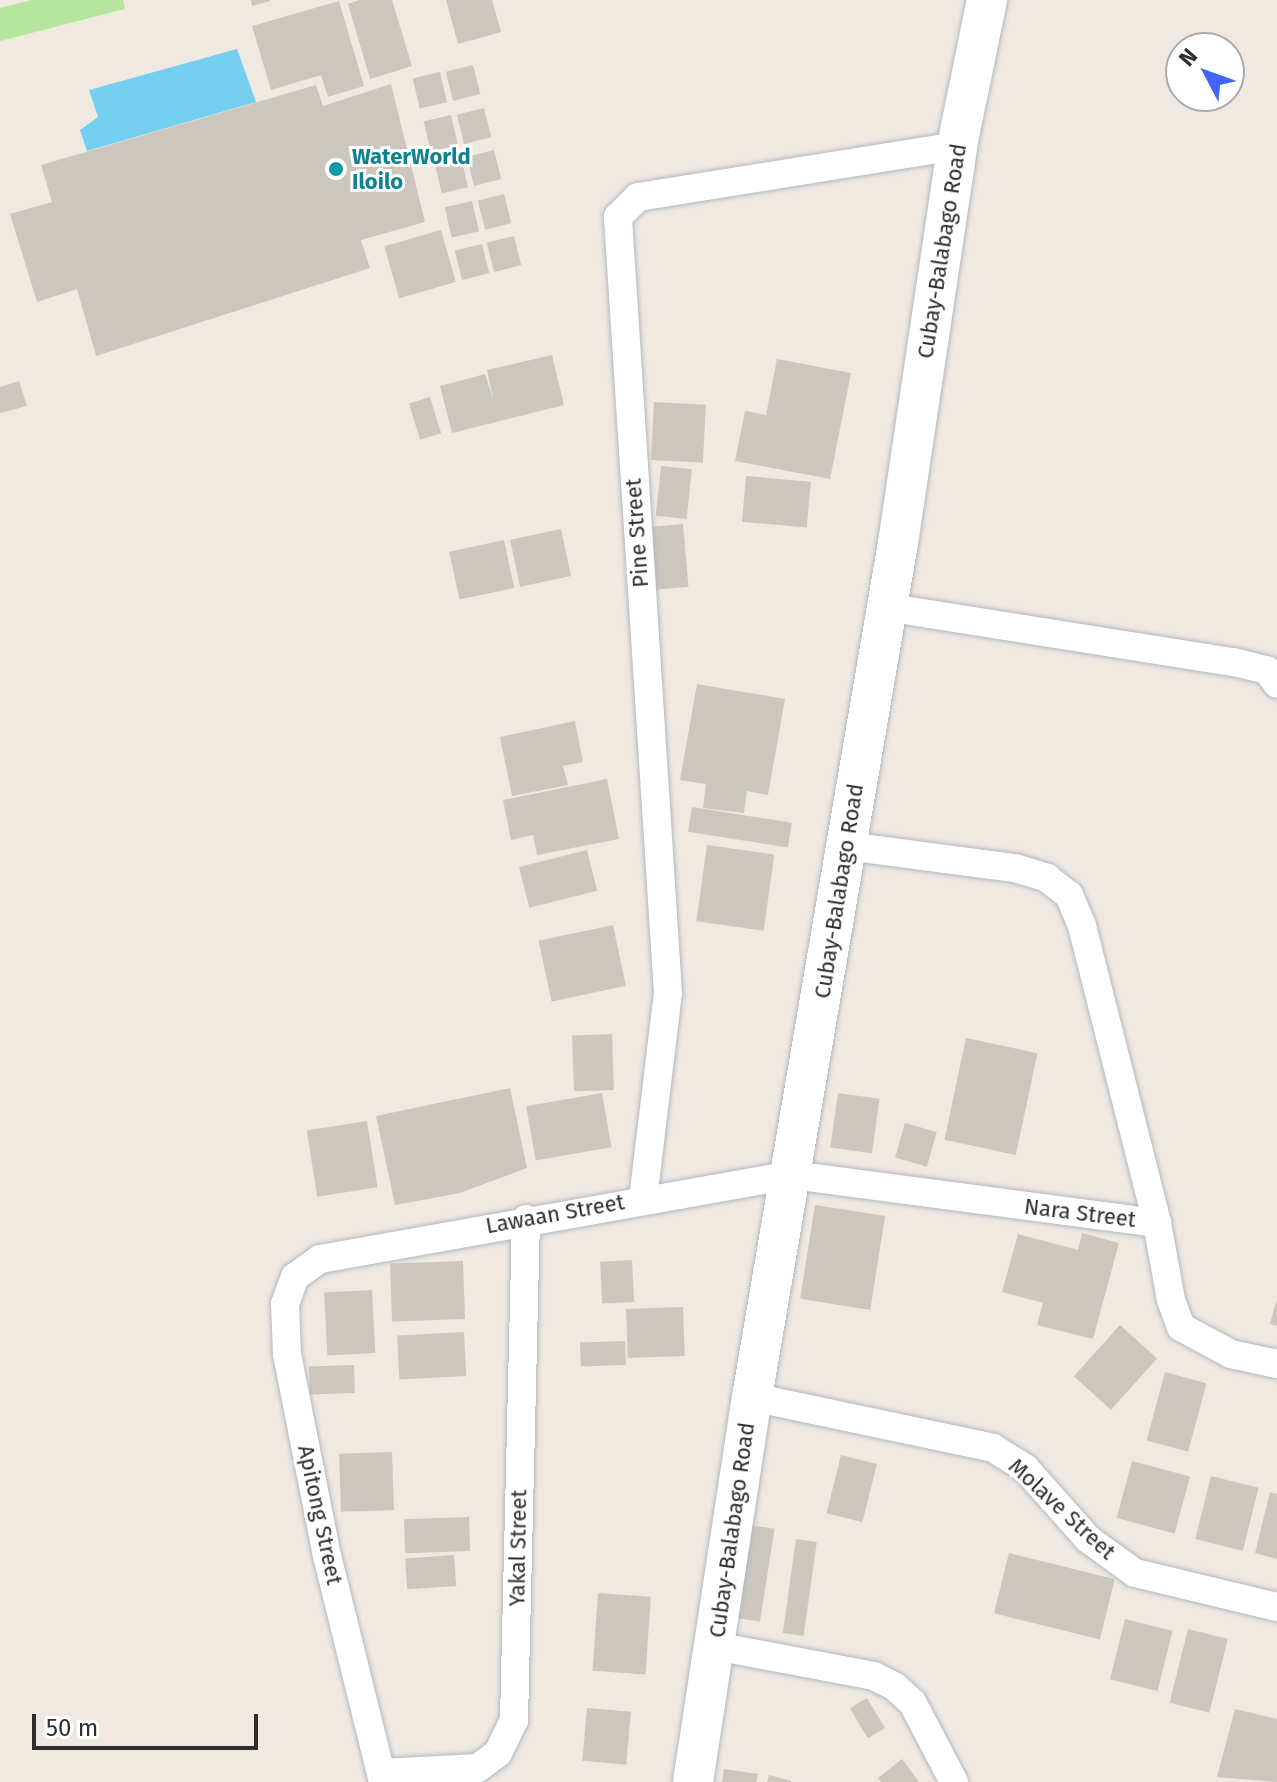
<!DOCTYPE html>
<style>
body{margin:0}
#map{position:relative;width:1277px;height:1782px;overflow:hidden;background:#efe9e1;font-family:"Fira Sans",sans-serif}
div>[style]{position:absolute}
.green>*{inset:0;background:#b6e59e}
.water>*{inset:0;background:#75cff0}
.building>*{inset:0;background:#cbc7bf;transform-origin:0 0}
.roads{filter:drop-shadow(0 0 2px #b4b7c1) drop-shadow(0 0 2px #b4b7c1)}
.minor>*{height:28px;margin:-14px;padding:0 14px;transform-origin:14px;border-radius:14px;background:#fff}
.secondary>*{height:40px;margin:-20px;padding:0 20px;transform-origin:20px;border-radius:20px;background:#fff}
.dots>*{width:22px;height:22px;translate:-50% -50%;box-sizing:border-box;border:4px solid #fff;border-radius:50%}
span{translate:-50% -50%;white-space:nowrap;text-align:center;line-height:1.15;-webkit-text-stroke:6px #fff;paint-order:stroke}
.culture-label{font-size:22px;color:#0d838f;font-weight:700}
.left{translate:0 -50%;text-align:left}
.street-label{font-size:22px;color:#2e2e2e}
.north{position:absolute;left:1165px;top:32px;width:80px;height:80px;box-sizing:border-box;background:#fff;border:2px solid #ababab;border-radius:50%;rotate:311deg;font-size:22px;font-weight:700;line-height:32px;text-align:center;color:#2e2e2e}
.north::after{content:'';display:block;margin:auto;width:28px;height:36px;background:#4264fb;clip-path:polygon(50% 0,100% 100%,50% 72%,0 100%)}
.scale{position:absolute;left:32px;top:1714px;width:226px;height:36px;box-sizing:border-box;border:4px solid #2e2e2e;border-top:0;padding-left:10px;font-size:24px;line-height:28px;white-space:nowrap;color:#2e2e2e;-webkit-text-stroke:6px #fff;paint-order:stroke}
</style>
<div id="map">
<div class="green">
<div style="clip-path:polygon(31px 0,123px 0,125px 9px,0 41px,0 8px)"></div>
</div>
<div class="water">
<div style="clip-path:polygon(237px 49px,256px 102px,87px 151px,80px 130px,98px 117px,89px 90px)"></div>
</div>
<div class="building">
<div style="clip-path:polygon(251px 0,270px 0,270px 1px,252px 6px)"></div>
<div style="clip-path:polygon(360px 0,392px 0,412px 66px,370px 79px,348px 4px)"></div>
<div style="clip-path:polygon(446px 0,492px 0,501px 32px,458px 44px)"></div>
<div style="clip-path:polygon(339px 1px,364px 86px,328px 97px,321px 75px,271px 90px,252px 26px)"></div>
<div style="left:473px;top:65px;width:30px;height:28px;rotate:76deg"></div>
<div style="left:440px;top:72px;width:31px;height:28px;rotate:77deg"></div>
<div style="clip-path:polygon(391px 84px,425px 222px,361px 240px,370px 268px,96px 356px,77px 289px,37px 302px,10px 214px,52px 202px,41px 165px,316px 85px,323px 106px)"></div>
<div style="left:484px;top:108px;width:30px;height:28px;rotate:76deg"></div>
<div style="left:451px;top:115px;width:31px;height:28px;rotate:77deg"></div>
<div style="left:494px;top:150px;width:30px;height:28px;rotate:76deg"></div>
<div style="left:461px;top:157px;width:31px;height:27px;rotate:77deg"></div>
<div style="left:504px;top:194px;width:30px;height:27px;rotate:76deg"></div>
<div style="left:472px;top:201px;width:31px;height:28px;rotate:77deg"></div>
<div style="left:441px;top:230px;width:54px;height:59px;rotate:74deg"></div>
<div style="left:514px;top:236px;width:30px;height:28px;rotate:76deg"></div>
<div style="left:482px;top:244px;width:30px;height:28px;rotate:76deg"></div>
<div style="clip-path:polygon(552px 355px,564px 405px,452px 433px,440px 386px,485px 374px,493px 399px,487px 370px)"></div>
<div style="clip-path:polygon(777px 359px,851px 373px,830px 479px,735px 461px,745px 411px,766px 415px)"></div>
<div style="clip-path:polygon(19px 381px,27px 406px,0 413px,0 387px)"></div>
<div style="left:430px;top:397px;width:38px;height:22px;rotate:73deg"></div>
<div style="left:654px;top:402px;width:52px;height:58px;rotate:3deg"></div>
<div style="left:661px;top:466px;width:31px;height:50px;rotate:6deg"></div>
<div style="left:746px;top:476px;width:65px;height:46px;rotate:5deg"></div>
<div style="left:683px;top:524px;width:63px;height:34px;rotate:85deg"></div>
<div style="left:561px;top:529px;width:48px;height:52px;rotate:78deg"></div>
<div style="left:504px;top:540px;width:49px;height:56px;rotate:78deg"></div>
<div style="clip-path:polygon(697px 684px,785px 699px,768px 795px,747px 791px,744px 813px,703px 808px,706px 784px,680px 780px)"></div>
<div style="clip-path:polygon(575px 721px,583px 762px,563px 766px,568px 785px,512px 796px,500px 737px)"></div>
<div style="clip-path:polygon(607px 779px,619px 839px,537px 855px,533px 835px,511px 840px,503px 800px)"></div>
<div style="left:692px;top:807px;width:101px;height:25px;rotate:9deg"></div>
<div style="left:707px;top:845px;width:68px;height:77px;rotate:8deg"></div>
<div style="left:587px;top:850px;width:42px;height:70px;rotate:76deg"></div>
<div style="left:613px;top:925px;width:62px;height:76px;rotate:78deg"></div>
<div style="left:612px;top:1034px;width:56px;height:40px;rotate:88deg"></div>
<div style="left:966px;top:1038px;width:73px;height:104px;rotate:12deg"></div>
<div style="clip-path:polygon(510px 1088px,527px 1168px,460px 1193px,395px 1205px,376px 1116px)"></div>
<div style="left:602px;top:1093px;width:55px;height:77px;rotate:80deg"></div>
<div style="left:838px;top:1093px;width:42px;height:55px;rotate:8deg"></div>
<div style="left:367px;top:1121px;width:67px;height:61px;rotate:81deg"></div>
<div style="left:905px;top:1123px;width:33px;height:36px;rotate:16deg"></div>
<div style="left:815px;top:1205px;width:71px;height:95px;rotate:9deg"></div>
<div style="clip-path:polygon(1082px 1233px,1119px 1243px,1093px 1339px,1037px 1325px,1043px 1303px,1002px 1292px,1018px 1234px,1078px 1250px)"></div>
<div style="left:632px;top:1260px;width:42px;height:32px;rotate:87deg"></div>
<div style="left:463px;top:1261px;width:58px;height:73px;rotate:88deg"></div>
<div style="left:372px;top:1290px;width:63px;height:48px;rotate:87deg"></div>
<div style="clip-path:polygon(1276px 1302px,1277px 1302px,1277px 1326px,1270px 1324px)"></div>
<div style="left:683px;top:1307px;width:49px;height:57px;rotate:88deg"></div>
<div style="left:1120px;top:1325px;width:50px;height:69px;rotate:42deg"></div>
<div style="left:464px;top:1332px;width:44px;height:67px;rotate:87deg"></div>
<div style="left:625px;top:1341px;width:24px;height:45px;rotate:88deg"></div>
<div style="left:354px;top:1365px;width:28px;height:45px;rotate:88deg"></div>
<div style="left:1165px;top:1372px;width:43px;height:71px;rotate:15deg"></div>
<div style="left:392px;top:1452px;width:58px;height:53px;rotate:88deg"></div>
<div style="left:841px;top:1455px;width:37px;height:60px;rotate:14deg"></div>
<div style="left:1132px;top:1461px;width:60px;height:59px;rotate:15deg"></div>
<div style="left:1211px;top:1476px;width:49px;height:65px;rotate:14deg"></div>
<div style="clip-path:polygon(1270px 1492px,1277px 1494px,1277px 1559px,1255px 1553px)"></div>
<div style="left:469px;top:1517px;width:34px;height:65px;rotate:88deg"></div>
<div style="left:744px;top:1524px;width:31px;height:94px;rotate:9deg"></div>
<div style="left:796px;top:1539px;width:21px;height:95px;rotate:8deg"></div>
<div style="left:1009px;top:1553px;width:109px;height:62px;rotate:14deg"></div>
<div style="left:454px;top:1555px;width:31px;height:49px;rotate:86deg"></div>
<div style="left:598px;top:1593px;width:53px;height:78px;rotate:4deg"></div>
<div style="left:1125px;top:1619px;width:49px;height:62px;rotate:14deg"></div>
<div style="left:1188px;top:1629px;width:41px;height:76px;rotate:14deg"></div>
<div style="left:867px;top:1698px;width:35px;height:20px;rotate:59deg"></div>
<div style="left:587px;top:1708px;width:44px;height:53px;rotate:5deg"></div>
<div style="clip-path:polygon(1235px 1709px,1277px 1719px,1277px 1782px,1217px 1777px)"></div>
<div style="clip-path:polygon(902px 1759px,919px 1782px,881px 1782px,878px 1778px)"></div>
<div style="clip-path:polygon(724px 1769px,758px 1774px,756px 1782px,722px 1782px)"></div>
<div style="clip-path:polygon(769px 1775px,791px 1781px,791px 1782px,767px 1782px)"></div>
</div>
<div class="roads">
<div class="minor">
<div style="left:885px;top:607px;width:353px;rotate:9deg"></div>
<div style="left:1234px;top:662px;width:34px;rotate:14deg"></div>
<div style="left:1267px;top:670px;width:17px;rotate:54deg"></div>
<div style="left:847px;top:846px;width:169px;rotate:7.5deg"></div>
<div style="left:1015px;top:868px;width:34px;rotate:17deg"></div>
<div style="left:1047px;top:878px;width:28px;rotate:38deg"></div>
<div style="left:1069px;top:895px;width:34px;rotate:67deg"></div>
<div style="left:1082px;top:926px;width:306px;rotate:75.8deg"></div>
<div style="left:643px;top:1199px;width:208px;rotate:-83.1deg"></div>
<div style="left:668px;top:993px;width:778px;rotate:-93.69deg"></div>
<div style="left:618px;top:217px;width:28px;rotate:-45deg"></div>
<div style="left:638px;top:197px;width:323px;rotate:-9.1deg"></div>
<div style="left:752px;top:1397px;width:246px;rotate:11.9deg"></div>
<div style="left:993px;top:1448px;width:38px;rotate:32deg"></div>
<div style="left:1025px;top:1468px;width:95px;rotate:48.4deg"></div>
<div style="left:1088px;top:1539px;width:58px;rotate:35.9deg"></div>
<div style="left:1135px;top:1573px;width:146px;rotate:13.5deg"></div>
<div style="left:715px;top:1646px;width:162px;rotate:10.7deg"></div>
<div style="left:874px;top:1676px;width:22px;rotate:27deg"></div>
<div style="left:894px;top:1686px;width:24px;rotate:42deg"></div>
<div style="left:912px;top:1702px;width:90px;rotate:62.3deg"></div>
<div style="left:382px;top:1773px;width:96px;rotate:-3deg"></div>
<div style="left:478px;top:1768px;width:25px;rotate:-37deg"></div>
<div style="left:498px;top:1753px;width:37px;rotate:-64deg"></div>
<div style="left:514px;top:1720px;width:501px;rotate:-88.63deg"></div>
<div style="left:383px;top:1782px;width:233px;rotate:-103.9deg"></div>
<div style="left:327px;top:1556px;width:206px;rotate:-101.2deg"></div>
<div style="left:287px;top:1354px;width:50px;rotate:-92.3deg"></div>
<div style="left:285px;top:1304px;width:29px;rotate:-70deg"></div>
<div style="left:295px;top:1277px;width:31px;rotate:-36deg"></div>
<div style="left:320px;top:1259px;width:479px;rotate:-10.1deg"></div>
<div style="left:792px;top:1175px;width:368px;rotate:7.5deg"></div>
<div style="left:1157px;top:1223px;width:78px;rotate:79.7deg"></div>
<div style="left:1171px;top:1300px;width:29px;rotate:70deg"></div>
<div style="left:1181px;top:1327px;width:57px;rotate:28.4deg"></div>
<div style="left:1231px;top:1354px;width:47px;rotate:12.3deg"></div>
</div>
<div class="secondary">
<div style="left:693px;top:1782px;width:389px;rotate:-81.3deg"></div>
<div style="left:752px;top:1397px;width:866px;rotate:-80.3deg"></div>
<div style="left:898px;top:543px;width:401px;rotate:-81.5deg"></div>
<div style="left:957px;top:146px;width:149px;rotate:-78.4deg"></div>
</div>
</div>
<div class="dots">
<div style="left:336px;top:169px;background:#0f9aa8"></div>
</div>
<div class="culture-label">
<span class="left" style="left:352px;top:169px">WaterWorld<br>Iloilo</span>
</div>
<div class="street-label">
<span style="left:942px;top:251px;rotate:-81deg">Cubay-Balabago Road</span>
<span style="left:637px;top:533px;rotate:-94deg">Pine Street</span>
<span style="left:839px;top:891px;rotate:-81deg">Cubay-Balabago Road</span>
<span style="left:1080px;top:1213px;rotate:7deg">Nara Street</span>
<span style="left:555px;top:1214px;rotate:-10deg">Lawaan Street</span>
<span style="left:1062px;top:1509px;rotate:43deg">Molave Street</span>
<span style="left:320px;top:1515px;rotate:78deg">Apitong Street</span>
<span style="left:732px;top:1530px;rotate:-82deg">Cubay-Balabago Road</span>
<span style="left:518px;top:1548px;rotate:-89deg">Yakal Street</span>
</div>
<div class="north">N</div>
<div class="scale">50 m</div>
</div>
